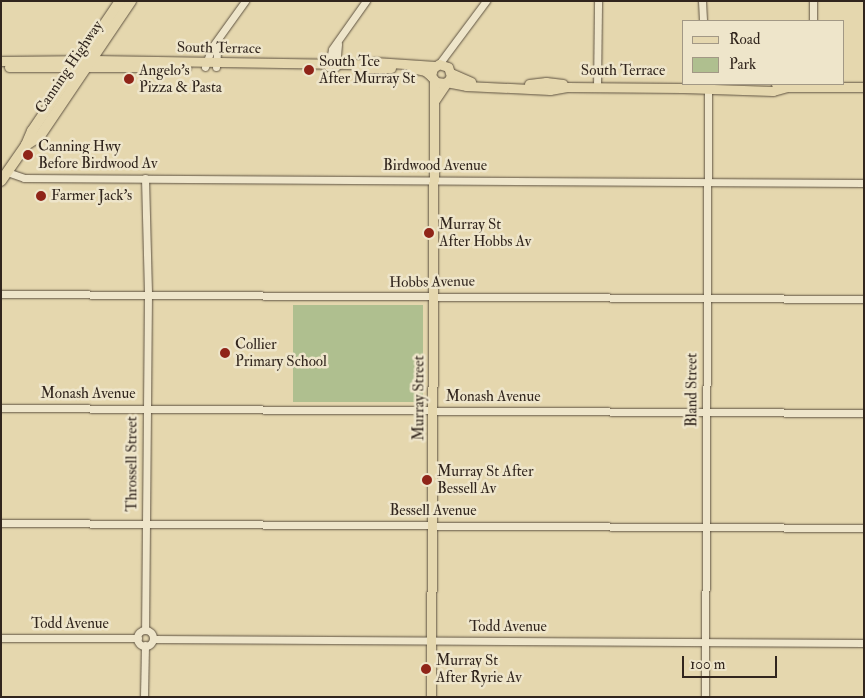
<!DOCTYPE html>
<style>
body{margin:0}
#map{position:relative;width:865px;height:698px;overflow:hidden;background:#e5d7ae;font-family:"IM FELL Double Pica",serif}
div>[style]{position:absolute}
.green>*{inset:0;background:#afbf8f;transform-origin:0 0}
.roads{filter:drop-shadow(0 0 1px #5e5241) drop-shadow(0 0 1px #5e5241)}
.minor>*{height:7px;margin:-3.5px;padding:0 3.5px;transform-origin:3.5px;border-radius:3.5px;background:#eee5ca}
.minor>.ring{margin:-3.5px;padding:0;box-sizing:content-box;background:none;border:7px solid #eee5ca;border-radius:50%}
.major>*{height:9px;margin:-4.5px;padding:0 4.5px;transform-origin:4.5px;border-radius:4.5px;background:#e5d7ae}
.highway>*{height:10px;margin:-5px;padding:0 5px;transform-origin:5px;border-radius:5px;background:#e5d7ae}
.dots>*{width:14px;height:14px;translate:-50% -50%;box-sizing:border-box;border:2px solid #eee5ca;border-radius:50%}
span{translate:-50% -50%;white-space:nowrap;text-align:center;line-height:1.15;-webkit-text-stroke:5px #eee5ca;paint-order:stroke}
.street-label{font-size:15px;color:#31251d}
.poi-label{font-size:15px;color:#31251d}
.left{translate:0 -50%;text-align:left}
.frame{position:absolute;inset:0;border:2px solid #31251d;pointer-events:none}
.legend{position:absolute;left:682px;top:20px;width:162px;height:65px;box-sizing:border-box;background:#eee5ca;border:1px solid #a29885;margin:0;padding:6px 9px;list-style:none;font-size:15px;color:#31251d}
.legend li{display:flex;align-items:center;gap:10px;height:25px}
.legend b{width:25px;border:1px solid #a29885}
.scale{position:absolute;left:682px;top:656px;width:95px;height:22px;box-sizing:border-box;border:2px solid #31251d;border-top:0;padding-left:6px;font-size:15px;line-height:18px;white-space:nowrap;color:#31251d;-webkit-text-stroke:4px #eee5ca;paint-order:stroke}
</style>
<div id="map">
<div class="green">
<div style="left:293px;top:305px;width:130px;height:97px"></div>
</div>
<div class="roads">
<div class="minor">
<div style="left:702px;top:1px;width:20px;rotate:87deg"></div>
<div style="left:813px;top:21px;width:20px;rotate:-90deg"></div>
<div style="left:439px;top:64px;width:79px;rotate:-53.3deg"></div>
<div style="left:205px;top:67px;width:21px;rotate:-71deg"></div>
<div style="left:212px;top:47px;width:57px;rotate:-54.3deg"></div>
<div style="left:216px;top:67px;width:26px;rotate:-86deg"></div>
<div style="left:328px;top:67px;width:18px;rotate:-77deg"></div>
<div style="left:332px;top:49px;width:59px;rotate:-54.7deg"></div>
<div style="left:336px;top:67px;width:23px;rotate:-85deg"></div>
<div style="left:597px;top:88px;width:87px;rotate:-89.3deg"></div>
<div style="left:7px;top:172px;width:18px;rotate:19deg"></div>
<div style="left:24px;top:178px;width:840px;rotate:0.34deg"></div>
<div style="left:145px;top:178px;width:116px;rotate:88.5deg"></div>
<div style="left:148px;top:294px;width:336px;rotate:90.5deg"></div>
<div style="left:1px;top:294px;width:863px;rotate:0.33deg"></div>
<div style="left:1px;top:408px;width:863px;rotate:0.33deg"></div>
<div style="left:1px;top:523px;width:863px;rotate:0.33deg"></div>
<div class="ring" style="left:137px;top:630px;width:9px;height:9px"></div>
<div style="left:1px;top:638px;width:137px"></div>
<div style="left:153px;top:639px;width:711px;rotate:0.32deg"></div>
<div style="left:144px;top:697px;width:52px;rotate:-88.9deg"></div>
<div style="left:705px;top:697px;width:613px;rotate:-89.72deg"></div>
</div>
<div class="major">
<div style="left:1px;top:61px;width:92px;rotate:-0.6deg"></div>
<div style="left:93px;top:60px;width:269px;rotate:0.9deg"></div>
<div style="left:362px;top:64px;width:13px;rotate:-9deg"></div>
<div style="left:375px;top:62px;width:60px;rotate:3.8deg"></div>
<div style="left:9px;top:67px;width:177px"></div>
<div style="left:361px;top:68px;width:30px"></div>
<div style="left:411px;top:68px;width:14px;rotate:12deg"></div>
<div style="left:425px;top:71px;width:8px;rotate:40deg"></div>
<div style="left:451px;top:73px;width:22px;rotate:24deg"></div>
<div style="left:446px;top:82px;width:20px;rotate:11deg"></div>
<div style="left:466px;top:86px;width:84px;rotate:2.7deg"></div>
<div style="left:550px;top:90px;width:17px;rotate:-10deg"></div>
<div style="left:567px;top:87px;width:116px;rotate:0.5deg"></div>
<div style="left:683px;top:88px;width:90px;rotate:1.9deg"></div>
<div style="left:773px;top:91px;width:15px;rotate:-16deg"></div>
<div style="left:529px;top:84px;width:17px;rotate:-7deg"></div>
<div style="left:546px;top:82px;width:17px;rotate:7deg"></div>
<div style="left:776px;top:84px;width:11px;rotate:15deg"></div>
<div style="left:787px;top:87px;width:77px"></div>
<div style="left:435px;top:100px;width:29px;rotate:-56deg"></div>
<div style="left:451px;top:76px;width:9px;rotate:-108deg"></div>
<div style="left:448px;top:67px;width:9px;rotate:-162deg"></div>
<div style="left:439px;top:64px;width:7px;rotate:146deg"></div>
<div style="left:433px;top:68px;width:8px;rotate:104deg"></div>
<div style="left:431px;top:76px;width:8px;rotate:50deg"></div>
<div style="left:436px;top:82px;width:9px;rotate:6deg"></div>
<div style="left:431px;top:697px;width:617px;rotate:-89.72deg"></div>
</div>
<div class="highway">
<div style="left:26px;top:145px;width:17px;rotate:-33deg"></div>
<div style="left:40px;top:136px;width:163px;rotate:-56deg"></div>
<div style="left:1px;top:181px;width:44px;rotate:-55.2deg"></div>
<div style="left:26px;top:145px;width:15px;rotate:-67deg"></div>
<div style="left:32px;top:131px;width:157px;rotate:-55.9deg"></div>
</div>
</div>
<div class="dots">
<div style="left:309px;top:70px;background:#8f2418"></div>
<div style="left:129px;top:79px;background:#8f2418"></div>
<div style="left:28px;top:155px;background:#8f2418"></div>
<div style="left:41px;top:196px;background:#8f2418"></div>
<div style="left:429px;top:233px;background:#8f2418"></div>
<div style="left:225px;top:353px;background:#8f2418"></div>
<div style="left:427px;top:480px;background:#8f2418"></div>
<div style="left:426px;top:669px;background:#8f2418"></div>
</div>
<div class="street-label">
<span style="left:219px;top:48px;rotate:1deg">South Terrace</span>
<span style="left:69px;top:67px;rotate:-56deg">Canning Highway</span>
<span style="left:623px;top:71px">South Terrace</span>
<span style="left:435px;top:166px">Birdwood Avenue</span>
<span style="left:432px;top:282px;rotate:-1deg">Hobbs Avenue</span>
<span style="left:692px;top:390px;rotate:-90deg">Bland Street</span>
<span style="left:88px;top:394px">Monash Avenue</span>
<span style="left:493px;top:397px">Monash Avenue</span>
<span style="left:419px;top:398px;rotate:-90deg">Murray Street</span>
<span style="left:132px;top:464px;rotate:-90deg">Throssell Street</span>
<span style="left:433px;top:511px">Bessell Avenue</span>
<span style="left:70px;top:624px">Todd Avenue</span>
<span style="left:508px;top:627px">Todd Avenue</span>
</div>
<div class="poi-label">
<span class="left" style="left:319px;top:70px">South Tce<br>After Murray St</span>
<span class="left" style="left:139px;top:79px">Angelo's<br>Pizza &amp; Pasta</span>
<span class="left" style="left:38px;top:155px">Canning Hwy<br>Before Birdwood Av</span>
<span class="left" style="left:51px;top:196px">Farmer Jack's</span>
<span class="left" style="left:439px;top:233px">Murray St<br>After Hobbs Av</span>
<span class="left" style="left:235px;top:353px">Collier<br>Primary School</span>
<span class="left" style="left:437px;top:480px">Murray St After<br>Bessell Av</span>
<span class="left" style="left:436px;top:669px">Murray St<br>After Ryrie Av</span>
</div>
<div class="frame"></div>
<ul class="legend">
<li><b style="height:6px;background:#e5d7ae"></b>Road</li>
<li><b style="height:14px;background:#afbf8f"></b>Park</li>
</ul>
<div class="scale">100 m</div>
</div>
